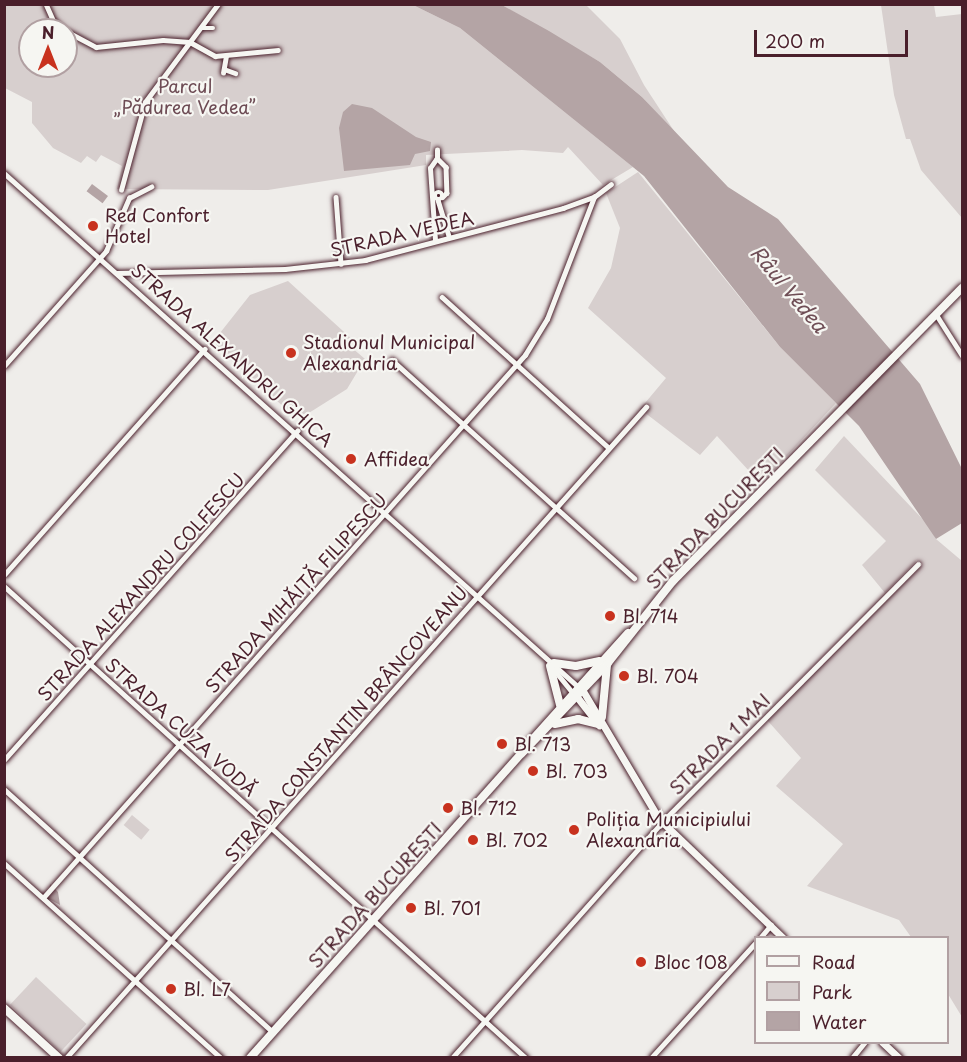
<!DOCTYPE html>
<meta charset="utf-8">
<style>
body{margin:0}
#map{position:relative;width:967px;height:1062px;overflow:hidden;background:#efedea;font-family:"Playpen Sans",sans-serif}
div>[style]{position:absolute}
.green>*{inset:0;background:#d7cfce;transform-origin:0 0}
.water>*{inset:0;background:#b4a4a5;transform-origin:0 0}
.roads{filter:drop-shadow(0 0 2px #4a1f2b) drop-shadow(0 0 2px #4a1f2b)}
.street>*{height:4.5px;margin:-2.25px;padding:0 2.25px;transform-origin:2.25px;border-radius:2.25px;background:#f6f6f2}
.street>.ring{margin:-2.25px;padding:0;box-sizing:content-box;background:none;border:4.5px solid #f6f6f2;border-radius:50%}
.secondary>*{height:7px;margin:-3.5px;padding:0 3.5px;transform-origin:3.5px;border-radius:3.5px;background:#f6f6f2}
.primary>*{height:8px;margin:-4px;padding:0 4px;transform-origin:4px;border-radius:4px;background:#f6f6f2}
.dots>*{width:16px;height:16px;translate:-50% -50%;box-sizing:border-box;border:3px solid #f6f6f2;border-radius:50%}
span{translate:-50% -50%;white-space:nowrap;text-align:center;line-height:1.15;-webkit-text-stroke:4.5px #f6f6f2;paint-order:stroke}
.park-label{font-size:18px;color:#6d4b54}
.poi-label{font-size:18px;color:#4a1f2b}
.left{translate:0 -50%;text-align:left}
.street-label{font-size:18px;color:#4a1f2b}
.water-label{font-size:20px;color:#6f4e56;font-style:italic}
.frame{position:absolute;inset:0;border:6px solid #4a1f2b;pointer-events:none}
.legend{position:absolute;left:754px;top:936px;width:195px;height:108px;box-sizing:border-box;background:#f6f6f2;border:2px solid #b1a0a2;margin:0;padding:8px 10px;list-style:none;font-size:18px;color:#4a1f2b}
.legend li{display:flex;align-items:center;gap:12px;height:30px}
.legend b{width:30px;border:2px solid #b1a0a2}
.north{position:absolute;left:18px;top:18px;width:60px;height:60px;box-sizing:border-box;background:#f6f6f2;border:2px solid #b1a0a2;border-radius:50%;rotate:0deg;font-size:16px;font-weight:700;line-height:24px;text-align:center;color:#4a1f2b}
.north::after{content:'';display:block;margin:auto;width:21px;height:27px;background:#c8321e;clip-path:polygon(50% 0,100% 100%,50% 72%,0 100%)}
.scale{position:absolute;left:754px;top:30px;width:154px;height:27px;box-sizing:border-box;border:3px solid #4a1f2b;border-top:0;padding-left:8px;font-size:18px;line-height:21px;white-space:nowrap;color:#4a1f2b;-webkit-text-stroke:4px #f6f6f2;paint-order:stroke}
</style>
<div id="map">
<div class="green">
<div style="clip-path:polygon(evenodd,4px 5px,413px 5px,460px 28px,633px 167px,603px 185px,568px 147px,563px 153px,522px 150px,426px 155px,426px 165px,268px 190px,117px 189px,122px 166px,101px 155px,96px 162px,87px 156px,81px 163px,53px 148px,32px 123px,32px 102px,5px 88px,4px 5px,30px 30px,66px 30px,66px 66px,30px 66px,30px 30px)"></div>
<div style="clip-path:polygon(502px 5px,586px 5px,620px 39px,644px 85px,676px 134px,642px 97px,600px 62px)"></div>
<div style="clip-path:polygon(881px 5px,934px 5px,936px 17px,962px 14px,962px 218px,921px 170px,910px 139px,906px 139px,894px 95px)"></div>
<div style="clip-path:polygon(638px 172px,780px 347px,836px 403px,761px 484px,717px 436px,700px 455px,640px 409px,666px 378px,588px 308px,611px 268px,620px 228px,606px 193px)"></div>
<div style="clip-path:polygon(288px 281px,354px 341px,351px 347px,365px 359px,347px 389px,304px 416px,294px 416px,216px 347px,216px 338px,250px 295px)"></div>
<div style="clip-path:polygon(844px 436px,930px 527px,936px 539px,962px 561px,962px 1017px,948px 994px,948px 938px,911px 937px,899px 920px,807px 886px,843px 844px,776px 786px,801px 758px,767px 720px,920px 567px,917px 560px,885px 593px,862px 565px,886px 541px,815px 470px)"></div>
<div style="left:132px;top:815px;width:23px;height:13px;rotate:40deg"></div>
<div style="left:36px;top:977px;width:69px;height:38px;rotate:43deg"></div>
</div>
<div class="water">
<div style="clip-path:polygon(413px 5px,502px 5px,549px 31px,600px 62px,642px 97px,728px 187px,778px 219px,920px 384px,962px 469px,962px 523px,936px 539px,859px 426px,780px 347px,644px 176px,460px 28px)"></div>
<div style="clip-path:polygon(352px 104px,372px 108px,416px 137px,431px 142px,430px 151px,415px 154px,410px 165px,344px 171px,339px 128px,343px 112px)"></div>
<div style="left:92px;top:184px;width:20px;height:9px;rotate:37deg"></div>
<div style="clip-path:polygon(50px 884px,58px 892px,60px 905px,49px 899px,45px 904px,40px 898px,49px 893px)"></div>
</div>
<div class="roads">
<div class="street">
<div style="left:46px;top:4px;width:17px;rotate:66deg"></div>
<div style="left:53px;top:20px;width:15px;rotate:42deg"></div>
<div style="left:201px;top:28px;width:12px"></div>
<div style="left:66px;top:31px;width:34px;rotate:28deg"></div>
<div style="left:96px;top:47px;width:67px;rotate:-6deg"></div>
<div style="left:163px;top:40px;width:27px;rotate:4deg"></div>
<div style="left:190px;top:42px;width:29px;rotate:29deg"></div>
<div style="left:215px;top:56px;width:63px;rotate:-5.4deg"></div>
<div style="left:224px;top:69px;width:12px;rotate:20deg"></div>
<div style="left:223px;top:73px;width:17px;rotate:-80deg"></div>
<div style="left:437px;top:158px;width:13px;rotate:45deg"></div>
<div style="left:446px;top:167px;width:26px;rotate:88deg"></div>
<div style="left:447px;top:193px;width:6px;rotate:135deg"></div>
<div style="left:4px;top:173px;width:774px;rotate:41.81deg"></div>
<div style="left:121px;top:190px;width:91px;rotate:-74.7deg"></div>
<div style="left:145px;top:102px;width:122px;rotate:-53.3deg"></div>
<div class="ring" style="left:435.5px;top:192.5px;width:2.5px;height:2.5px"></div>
<div style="left:336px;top:197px;width:67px;rotate:85.7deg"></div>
<div style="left:438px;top:200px;width:38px;rotate:73deg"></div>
<div style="left:435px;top:240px;width:72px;rotate:-94deg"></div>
<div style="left:430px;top:168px;width:12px;rotate:-55deg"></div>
<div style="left:437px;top:158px;width:8px;rotate:-90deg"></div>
<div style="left:117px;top:273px;width:168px;rotate:-1.4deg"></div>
<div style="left:285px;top:269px;width:81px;rotate:-6.4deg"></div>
<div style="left:365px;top:260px;width:205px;rotate:-14.7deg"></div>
<div style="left:563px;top:208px;width:33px;rotate:-20deg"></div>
<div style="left:594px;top:197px;width:21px;rotate:-37deg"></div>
<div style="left:442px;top:297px;width:225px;rotate:42.1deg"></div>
<div style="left:936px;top:314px;width:49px;rotate:57.6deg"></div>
<div style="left:392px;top:360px;width:326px;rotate:42deg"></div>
<div style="left:4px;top:366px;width:154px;rotate:-48.4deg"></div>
<div style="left:106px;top:251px;width:58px;rotate:-66.5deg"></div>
<div style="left:129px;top:198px;width:25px;rotate:-27deg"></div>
<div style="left:4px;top:575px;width:302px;rotate:-48.4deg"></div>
<div style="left:4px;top:586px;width:704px;rotate:42.12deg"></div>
<div style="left:552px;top:667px;width:36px;rotate:51deg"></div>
<div style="left:4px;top:760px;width:441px;rotate:-48.3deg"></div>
<div style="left:4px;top:789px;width:363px;rotate:42.1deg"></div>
<div style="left:4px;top:863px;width:292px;rotate:41.9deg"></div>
<div style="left:43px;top:898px;width:726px;rotate:-48.41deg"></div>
<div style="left:525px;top:355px;width:42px;rotate:-58.6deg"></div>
<div style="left:547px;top:319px;width:131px;rotate:-68.9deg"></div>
<div style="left:760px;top:938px;width:17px;rotate:-50deg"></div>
<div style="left:66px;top:1058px;width:872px;rotate:-48.3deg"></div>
<div style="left:452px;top:1058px;width:320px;rotate:-48.3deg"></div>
<div style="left:665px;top:819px;width:359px;rotate:-45.2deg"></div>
<div style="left:651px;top:1058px;width:156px;rotate:-47.8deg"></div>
<div style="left:852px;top:1058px;width:21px;rotate:-51deg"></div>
</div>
<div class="secondary">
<div style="left:583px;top:691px;width:149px;rotate:59.3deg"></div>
<div style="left:659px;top:819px;width:172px;rotate:43.8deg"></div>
<div style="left:577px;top:697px;width:36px;rotate:52deg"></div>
<div style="left:882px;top:1042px;width:23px;rotate:43deg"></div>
</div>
<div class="primary">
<div style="left:554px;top:663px;width:22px;rotate:8deg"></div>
<div style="left:576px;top:666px;width:24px;rotate:-12deg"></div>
<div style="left:550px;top:666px;width:40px;rotate:75.6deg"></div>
<div style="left:602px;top:717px;width:52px;rotate:-84.5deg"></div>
<div style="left:555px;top:724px;width:24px;rotate:-12deg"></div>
<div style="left:578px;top:719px;width:21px;rotate:14deg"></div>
<div style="left:524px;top:749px;width:156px;rotate:-48.1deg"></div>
<div style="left:4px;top:1008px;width:74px;rotate:42.3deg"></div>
<div style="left:250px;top:1058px;width:409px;rotate:-48.3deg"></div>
<div style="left:522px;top:753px;width:124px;rotate:-46.3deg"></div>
<div style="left:608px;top:663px;width:105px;rotate:-51.6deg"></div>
<div style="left:673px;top:581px;width:412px;rotate:-45.4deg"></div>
</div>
</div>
<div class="dots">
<div style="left:93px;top:226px;background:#c8321e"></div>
<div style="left:291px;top:353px;background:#c8321e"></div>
<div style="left:351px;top:459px;background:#c8321e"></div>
<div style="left:610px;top:616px;background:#c8321e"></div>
<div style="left:624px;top:676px;background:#c8321e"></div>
<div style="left:502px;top:744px;background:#c8321e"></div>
<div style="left:533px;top:771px;background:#c8321e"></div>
<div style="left:448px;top:808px;background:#c8321e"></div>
<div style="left:574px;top:830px;background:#c8321e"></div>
<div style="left:473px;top:840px;background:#c8321e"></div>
<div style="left:411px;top:908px;background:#c8321e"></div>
<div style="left:641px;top:962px;background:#c8321e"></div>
<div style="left:171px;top:989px;background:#c8321e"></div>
</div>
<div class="park-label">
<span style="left:185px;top:97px">Parcul<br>„Pădurea Vedea”</span>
</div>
<div class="poi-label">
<span class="left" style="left:105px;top:226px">Red Confort<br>Hotel</span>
<span class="left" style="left:303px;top:353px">Stadionul Municipal<br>Alexandria</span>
<span class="left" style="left:364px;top:459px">Affidea</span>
<span class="left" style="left:622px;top:616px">Bl. 714</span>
<span class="left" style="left:636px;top:676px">Bl. 704</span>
<span class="left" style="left:514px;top:744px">Bl. 713</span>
<span class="left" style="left:545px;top:771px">Bl. 703</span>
<span class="left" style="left:460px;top:808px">Bl. 712</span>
<span class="left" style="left:586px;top:830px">Poliția Municipiului<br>Alexandria</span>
<span class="left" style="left:485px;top:840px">Bl. 702</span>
<span class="left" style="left:423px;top:908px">Bl. 701</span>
<span class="left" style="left:653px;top:962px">Bloc 108</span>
<span class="left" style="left:183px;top:989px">Bl. L7</span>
</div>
<div class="street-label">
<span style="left:402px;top:234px;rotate:-13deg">STRADA VEDEA</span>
<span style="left:232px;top:355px;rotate:42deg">STRADA ALEXANDRU GHICA</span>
<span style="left:715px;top:518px;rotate:-46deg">STRADA BUCUREȘTI</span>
<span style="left:141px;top:587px;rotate:-48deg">STRADA ALEXANDRU COLFESCU</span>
<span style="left:296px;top:593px;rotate:-48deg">STRADA MIHĂIȚĂ FILIPESCU</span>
<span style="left:346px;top:724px;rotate:-49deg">STRADA CONSTANTIN BRÂNCOVEANU</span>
<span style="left:181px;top:727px;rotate:42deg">STRADA CUZA VODĂ</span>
<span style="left:720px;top:744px;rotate:-45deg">STRADA 1 MAI</span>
<span style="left:375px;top:895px;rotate:-48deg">STRADA BUCUREȘTI</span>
</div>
<div class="water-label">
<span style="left:789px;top:289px;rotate:50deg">Râul Vedea</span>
</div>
<div class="frame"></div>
<ul class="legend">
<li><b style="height:8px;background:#f6f6f2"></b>Road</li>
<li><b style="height:16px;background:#d7cfce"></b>Park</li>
<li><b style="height:16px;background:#b4a4a5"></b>Water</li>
</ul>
<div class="north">N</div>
<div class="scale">200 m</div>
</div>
